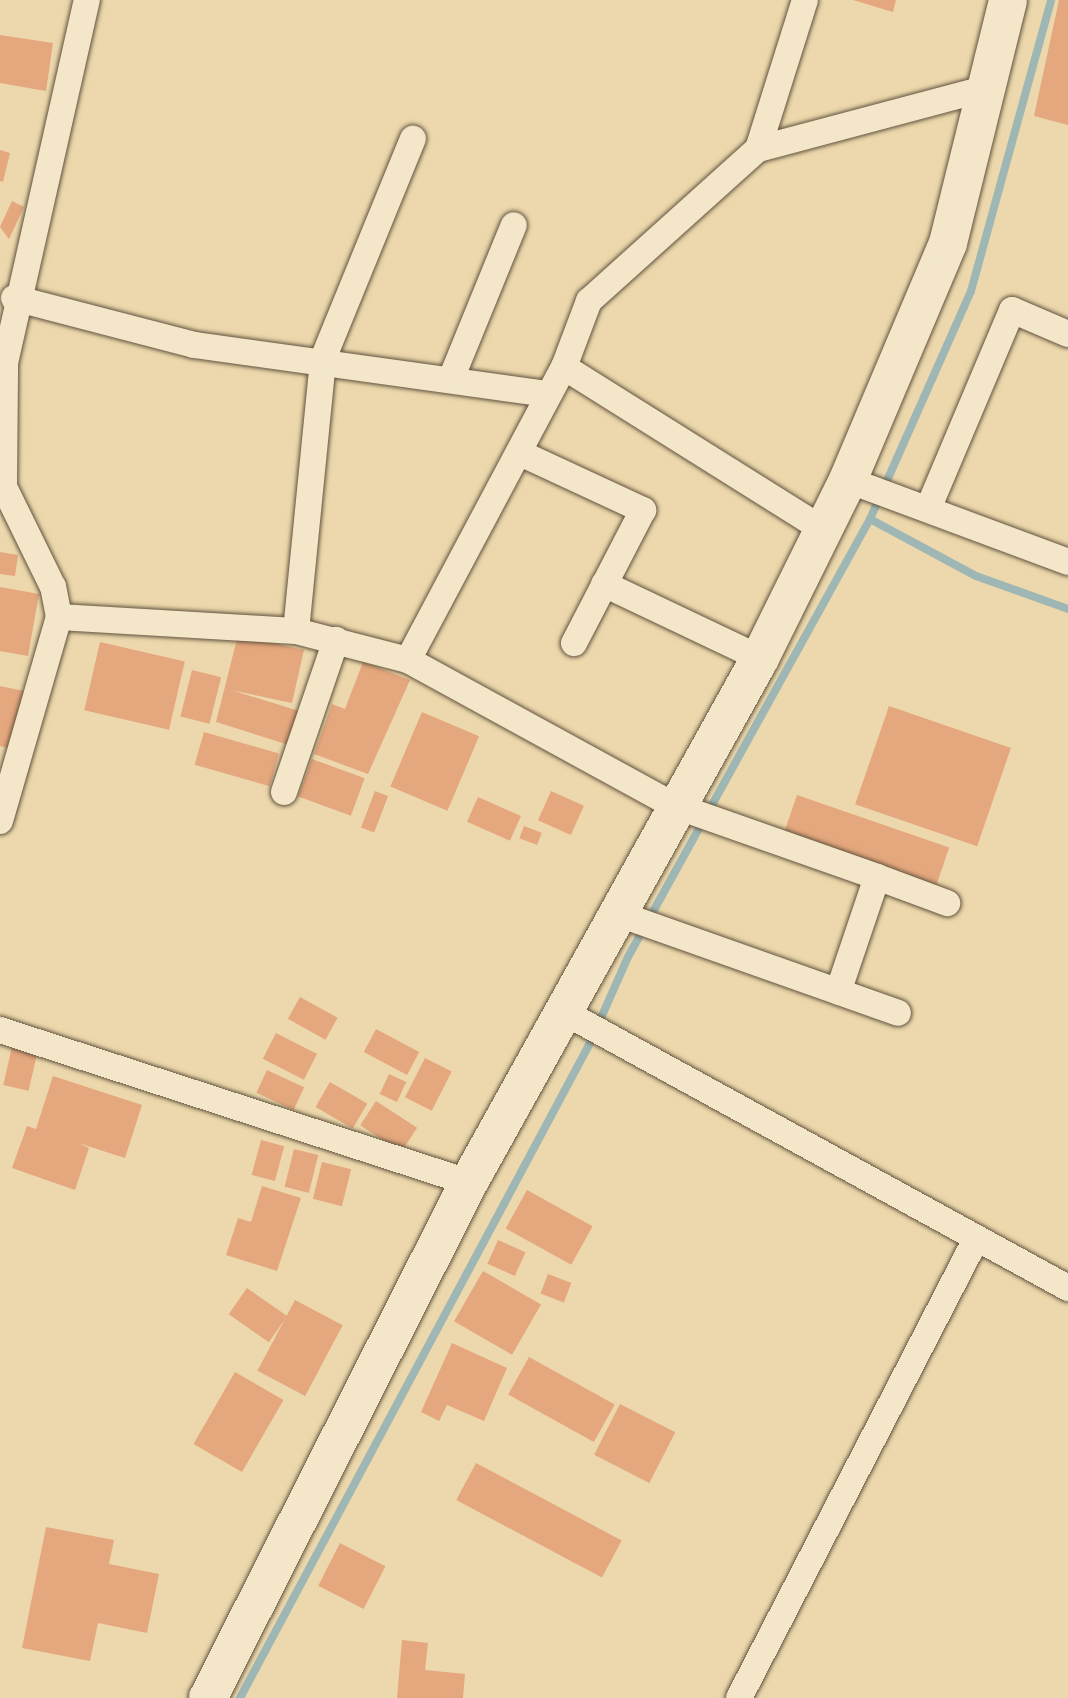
<!DOCTYPE html>
<style>
body{margin:0}
#map{position:relative;width:1068px;height:1698px;overflow:hidden;background:#ecd8ac;font-family:"Libre Bodoni",serif}
div>[style]{position:absolute}
.stream>*{height:8px;margin:-4px;padding:0 4px;transform-origin:4px;border-radius:4px;background:#9eb7b5}
.building>*{inset:0;background:#e5a77d;transform-origin:0 0}
.roads{filter:drop-shadow(0 0 2px #61523e) drop-shadow(0 0 2px #61523e)}
.street>*{height:26px;margin:-13px;padding:0 13px;transform-origin:13px;border-radius:13px;background:#f3e6c9}
.secondary>*{height:38px;margin:-19px;padding:0 19px;transform-origin:19px;border-radius:19px;background:#f3e6c9}
span{translate:-50% -50%;white-space:nowrap;text-align:center;line-height:1.15;-webkit-text-stroke:6px #f3e6c9;paint-order:stroke}
</style>
<div id="map">
<div class="stream">
<div style="left:870px;top:519px;width:120px;rotate:28.3deg"></div>
<div style="left:976px;top:576px;width:98px;rotate:19.7deg"></div>
<div style="left:240px;top:1698px;width:740px;rotate:-61.88deg"></div>
<div style="left:589px;top:1045px;width:96px;rotate:-66.1deg"></div>
<div style="left:628px;top:957px;width:500px;rotate:-61.08deg"></div>
<div style="left:870px;top:519px;width:249px;rotate:-66.1deg"></div>
<div style="left:971px;top:291px;width:302px;rotate:-74.6deg"></div>
</div>
<div class="building">
<div style="clip-path:polygon(853px 0,896px 0,893px 12px)"></div>
<div style="clip-path:polygon(1059px 0,1068px 0,1068px 125px,1034px 116px)"></div>
<div style="clip-path:polygon(0 35px,53px 43px,46px 91px,0 83px)"></div>
<div style="clip-path:polygon(0 150px,10px 153px,3px 182px,0 181px)"></div>
<div style="clip-path:polygon(12px 201px,24px 207px,9px 239px,0 227px)"></div>
<div style="clip-path:polygon(0 552px,18px 555px,15px 576px,0 574px)"></div>
<div style="clip-path:polygon(0 587px,39px 594px,28px 656px,0 651px)"></div>
<div style="clip-path:polygon(238px 635px,304px 650px,292px 703px,231px 690px,299px 711px,289px 745px,216px 722px)"></div>
<div style="left:100px;top:642px;width:87px;height:70px;rotate:13deg"></div>
<div style="clip-path:polygon(363px 662px,410px 680px,368px 774px,314px 754px,332px 704px,345px 709px)"></div>
<div style="left:192px;top:670px;width:30px;height:48px;rotate:14deg"></div>
<div style="clip-path:polygon(0 686px,24px 691px,11px 749px,0 746px)"></div>
<div style="left:889px;top:706px;width:129px;height:104px;rotate:19deg"></div>
<div style="left:422px;top:712px;width:62px;height:81px;rotate:23deg"></div>
<div style="left:204px;top:732px;width:78px;height:34px;rotate:16deg"></div>
<div style="left:312px;top:759px;width:56px;height:40px;rotate:20deg"></div>
<div style="left:375px;top:791px;width:14px;height:39px;rotate:21deg"></div>
<div style="left:551px;top:791px;width:36px;height:32px;rotate:24deg"></div>
<div style="left:797px;top:795px;width:161px;height:41px;rotate:19deg"></div>
<div style="left:478px;top:797px;width:47px;height:27px;rotate:24deg"></div>
<div style="left:524px;top:826px;width:19px;height:13px;rotate:21deg"></div>
<div style="left:300px;top:997px;width:43px;height:25px;rotate:29deg"></div>
<div style="left:376px;top:1029px;width:49px;height:26px;rotate:28deg"></div>
<div style="left:276px;top:1033px;width:46px;height:29px;rotate:27deg"></div>
<div style="left:12px;top:1047px;width:26px;height:39px;rotate:13deg"></div>
<div style="left:425px;top:1058px;width:30px;height:44px;rotate:27deg"></div>
<div style="left:267px;top:1070px;width:41px;height:25px;rotate:25deg"></div>
<div style="left:389px;top:1074px;width:19px;height:22px;rotate:25deg"></div>
<div style="clip-path:polygon(53px 1076px,142px 1105px,125px 1158px,78px 1143px,89px 1148px,75px 1190px,12px 1168px,27px 1126px,36px 1129px)"></div>
<div style="left:330px;top:1082px;width:43px;height:29px;rotate:30deg"></div>
<div style="left:376px;top:1101px;width:49px;height:29px;rotate:33deg"></div>
<div style="left:261px;top:1140px;width:24px;height:36px;rotate:15deg"></div>
<div style="left:294px;top:1149px;width:25px;height:39px;rotate:14deg"></div>
<div style="left:322px;top:1162px;width:30px;height:38px;rotate:14deg"></div>
<div style="clip-path:polygon(262px 1186px,301px 1198px,277px 1271px,226px 1255px,238px 1218px,251px 1222px)"></div>
<div style="left:527px;top:1190px;width:75px;height:44px;rotate:29deg"></div>
<div style="left:498px;top:1240px;width:30px;height:26px;rotate:24deg"></div>
<div style="left:483px;top:1271px;width:67px;height:58px;rotate:30deg"></div>
<div style="left:548px;top:1274px;width:25px;height:21px;rotate:21deg"></div>
<div style="left:247px;top:1288px;width:49px;height:32px;rotate:35deg"></div>
<div style="left:295px;top:1300px;width:54px;height:80px;rotate:28deg"></div>
<div style="clip-path:polygon(452px 1343px,507px 1368px,484px 1421px,447px 1405px,439px 1421px,421px 1412px)"></div>
<div style="left:529px;top:1357px;width:98px;height:43px;rotate:29deg"></div>
<div style="left:235px;top:1372px;width:56px;height:83px;rotate:30deg"></div>
<div style="left:620px;top:1404px;width:62px;height:57px;rotate:27deg"></div>
<div style="left:476px;top:1463px;width:165px;height:42px;rotate:28deg"></div>
<div style="clip-path:polygon(46px 1527px,114px 1540px,109px 1564px,159px 1574px,147px 1633px,98px 1623px,90px 1661px,22px 1648px)"></div>
<div style="left:340px;top:1543px;width:51px;height:48px;rotate:27deg"></div>
<div style="clip-path:polygon(402px 1640px,428px 1643px,425px 1670px,465px 1674px,463px 1698px,397px 1698px)"></div>
</div>
<div class="roads">
<div class="street">
<div style="left:758px;top:149px;width:156px;rotate:-72.5deg"></div>
<div style="left:14px;top:298px;width:186px;rotate:14.6deg"></div>
<div style="left:194px;top:345px;width:357px;rotate:7.9deg"></div>
<div style="left:564px;top:367px;width:303px;rotate:32.1deg"></div>
<div style="left:451px;top:379px;width:166px;rotate:-67.8deg"></div>
<div style="left:520px;top:453px;width:136px;rotate:24.9deg"></div>
<div style="left:643px;top:510px;width:150px;rotate:117.4deg"></div>
<div style="left:848px;top:480px;width:235px;rotate:20.4deg"></div>
<div style="left:928px;top:509px;width:216px;rotate:-67.1deg"></div>
<div style="left:1012px;top:310px;width:61px;rotate:23.2deg"></div>
<div style="left:604px;top:584px;width:173px;rotate:25.4deg"></div>
<div style="left:59px;top:617px;width:237px;rotate:3.4deg"></div>
<div style="left:296px;top:631px;width:116px;rotate:14.5deg"></div>
<div style="left:408px;top:660px;width:302px;rotate:28.7deg"></div>
<div style="left:673px;top:805px;width:216px;rotate:19.4deg"></div>
<div style="left:877px;top:877px;width:121px;rotate:108.7deg"></div>
<div style="left:296px;top:631px;width:273px;rotate:-84.3deg"></div>
<div style="left:323px;top:359px;width:238px;rotate:-67.8deg"></div>
<div style="left:408px;top:660px;width:332px;rotate:-62deg"></div>
<div style="left:564px;top:367px;width:71px;rotate:-69.3deg"></div>
<div style="left:589px;top:301px;width:227px;rotate:-42deg"></div>
<div style="left:758px;top:149px;width:238px;rotate:-14.9deg"></div>
<div style="left:284px;top:792px;width:161px;rotate:-71.1deg"></div>
<div style="left:0;top:821px;width:212px;rotate:-73.9deg"></div>
<div style="left:59px;top:617px;width:31px;rotate:-101deg"></div>
<div style="left:53px;top:587px;width:111px;rotate:-116.1deg"></div>
<div style="left:4px;top:487px;width:124px;rotate:-89.5deg"></div>
<div style="left:5px;top:363px;width:372px;rotate:-77.3deg"></div>
<div style="left:877px;top:877px;width:75px;rotate:20.4deg"></div>
<div style="left:616px;top:913px;width:299px;rotate:19.5deg"></div>
<div style="left:564px;top:1012px;width:575px;rotate:28.71deg"></div>
<div style="left:0;top:1030px;width:493px;rotate:18deg"></div>
<div style="left:739px;top:1698px;width:517px;rotate:-62.69deg"></div>
</div>
<div class="secondary">
<div style="left:208px;top:1698px;width:578px;rotate:-63.17deg"></div>
<div style="left:469px;top:1182px;width:599px;rotate:-60.95deg"></div>
<div style="left:760px;top:658px;width:199px;rotate:-63.7deg"></div>
<div style="left:848px;top:480px;width:257px;rotate:-67.1deg"></div>
<div style="left:948px;top:243px;width:250px;rotate:-76.1deg"></div>
</div>
</div>
</div>
